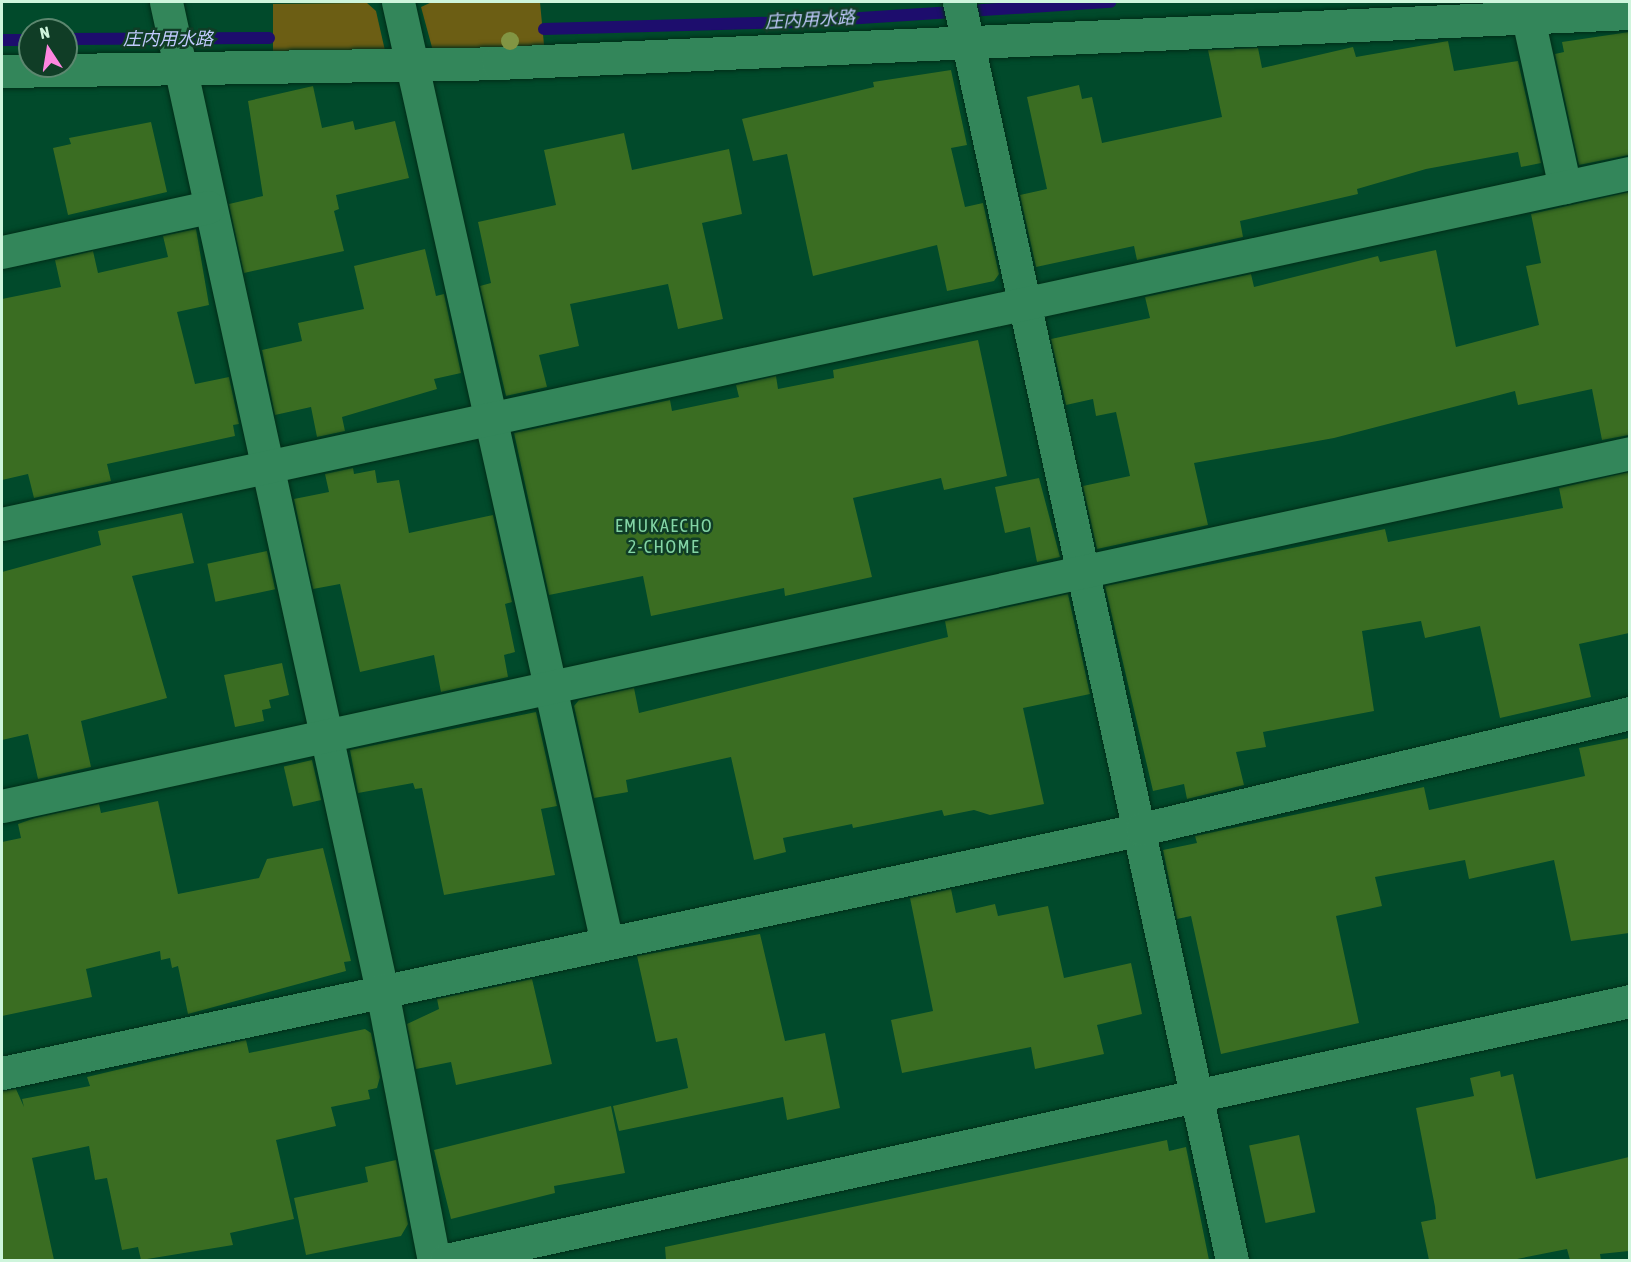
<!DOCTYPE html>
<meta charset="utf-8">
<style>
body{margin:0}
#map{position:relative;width:1631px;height:1262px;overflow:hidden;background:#014a2b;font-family:"Asap Condensed","Noto Sans JP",sans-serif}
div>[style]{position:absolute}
.green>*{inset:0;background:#6c5e14}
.stream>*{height:12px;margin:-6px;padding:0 6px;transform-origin:6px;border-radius:6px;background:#1d0d6d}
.building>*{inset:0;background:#3a6d22;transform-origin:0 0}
.roads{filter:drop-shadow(0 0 2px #002d18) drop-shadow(0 0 2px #002d18)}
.minor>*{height:33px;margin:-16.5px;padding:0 16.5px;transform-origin:16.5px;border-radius:16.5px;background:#33865a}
.trees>*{width:18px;height:18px;margin:-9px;border-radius:50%;background:#829543}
span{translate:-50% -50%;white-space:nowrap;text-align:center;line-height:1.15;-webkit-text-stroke:5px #103d26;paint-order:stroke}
.water-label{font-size:18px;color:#c0c9fc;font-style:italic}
.neighbourhood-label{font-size:18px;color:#83d5a5;letter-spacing:1.5px}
.frame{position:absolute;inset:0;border:3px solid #cef5dc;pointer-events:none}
.north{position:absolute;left:18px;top:18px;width:60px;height:60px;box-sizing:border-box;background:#103d26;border:2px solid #5c876f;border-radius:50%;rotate:348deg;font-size:16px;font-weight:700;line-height:24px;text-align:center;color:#cef5dc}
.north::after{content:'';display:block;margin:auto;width:21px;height:27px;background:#fe86e0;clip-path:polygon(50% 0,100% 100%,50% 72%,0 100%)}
</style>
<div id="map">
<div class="green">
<div style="clip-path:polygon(432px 2px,540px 2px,544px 45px,433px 51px,421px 7px)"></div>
<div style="clip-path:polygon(367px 3px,376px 11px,386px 55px,273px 55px,273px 4px)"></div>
</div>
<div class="stream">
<div style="left:544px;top:29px;width:255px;rotate:-1.6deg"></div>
<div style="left:799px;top:22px;width:312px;rotate:-3.7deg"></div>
<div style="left:66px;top:39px;width:203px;rotate:-0.3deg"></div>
<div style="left:2px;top:40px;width:28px"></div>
</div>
<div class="building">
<div style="clip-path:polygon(1629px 32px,1629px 155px,1579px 165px,1555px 54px,1564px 52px,1562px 42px)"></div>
<div style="clip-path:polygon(1448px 41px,1454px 71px,1518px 61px,1541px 163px,1521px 167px,1518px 152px,1426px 169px,1357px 189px,1358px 194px,1240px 221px,1243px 237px,1137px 260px,1134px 246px,1036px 267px,1020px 195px,1047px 189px,1027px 97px,1079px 85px,1082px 99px,1092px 97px,1102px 143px,1222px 117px,1208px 50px,1258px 48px,1262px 68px,1353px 47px,1356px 57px)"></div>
<div style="clip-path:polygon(951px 70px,967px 145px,951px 148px,965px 207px,983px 203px,999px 274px,994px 281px,947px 291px,937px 245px,813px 276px,787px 154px,753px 161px,742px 119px,874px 87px,873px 82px)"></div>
<div style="clip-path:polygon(313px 86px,322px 128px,353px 121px,355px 130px,395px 121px,409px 178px,336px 195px,339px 209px,334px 211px,344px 251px,244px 273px,229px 204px,263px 196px,248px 101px)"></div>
<div style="clip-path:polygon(151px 122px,167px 192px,68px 215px,53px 148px,71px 144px,69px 138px)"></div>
<div style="clip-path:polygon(624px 133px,632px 170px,729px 149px,742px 214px,702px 223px,723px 319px,678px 329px,668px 284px,570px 304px,579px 346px,539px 355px,547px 387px,506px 396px,480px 286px,491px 283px,478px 222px,556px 205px,544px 150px)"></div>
<div style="clip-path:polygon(1629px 192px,1629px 435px,1602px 440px,1592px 389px,1518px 405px,1515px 391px,1334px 438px,1194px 463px,1208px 525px,1097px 549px,1083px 486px,1130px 476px,1116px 412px,1096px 416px,1093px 399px,1066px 405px,1051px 339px,1150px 318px,1145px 297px,1251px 274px,1254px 287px,1378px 256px,1380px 262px,1436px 250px,1456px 347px,1539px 325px,1526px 266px,1541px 263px,1531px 214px)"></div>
<div style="clip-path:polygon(196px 229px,209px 305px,177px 312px,195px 384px,229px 377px,239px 424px,233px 425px,235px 436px,107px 464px,111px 481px,34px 498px,28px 474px,2px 480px,2px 299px,61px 287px,55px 260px,93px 251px,98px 273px,168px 257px,163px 236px)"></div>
<div style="clip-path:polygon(425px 249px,436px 296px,444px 294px,461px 373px,434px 379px,437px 389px,342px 417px,345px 431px,317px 437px,311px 407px,275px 415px,262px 350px,302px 341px,298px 323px,364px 309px,354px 266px)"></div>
<div style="clip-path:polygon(978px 340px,1007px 476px,944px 490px,941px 478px,853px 498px,872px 577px,785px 596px,784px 588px,651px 616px,643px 576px,549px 595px,514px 433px,670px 400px,672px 411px,739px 397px,736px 385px,776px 376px,778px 389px,834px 378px,833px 370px)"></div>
<div style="clip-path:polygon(353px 468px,354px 474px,375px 470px,377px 483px,399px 480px,409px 533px,493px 515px,512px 602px,505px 604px,515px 652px,504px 655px,508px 677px,441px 692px,434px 655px,360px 672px,340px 584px,313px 589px,294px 499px,329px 492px,325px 474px)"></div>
<div style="clip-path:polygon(1629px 472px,1629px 633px,1579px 644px,1591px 697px,1500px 718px,1480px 626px,1425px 638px,1421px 621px,1362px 631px,1374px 711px,1263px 732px,1266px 747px,1236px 752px,1244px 785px,1187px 799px,1184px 784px,1153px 791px,1105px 586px,1385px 529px,1388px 542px,1563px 508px,1559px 488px)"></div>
<div style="clip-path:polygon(1039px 478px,1060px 557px,1037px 562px,1030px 527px,1005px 533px,995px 487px)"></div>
<div style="clip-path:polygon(182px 513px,194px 563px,132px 576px,167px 698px,81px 721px,91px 767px,38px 779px,28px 734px,2px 740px,2px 572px,101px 545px,98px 531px)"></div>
<div style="left:267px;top:551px;width:39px;height:61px;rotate:78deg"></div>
<div style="clip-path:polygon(1068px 594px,1090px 694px,1023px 708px,1044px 804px,990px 815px,974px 810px,944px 816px,942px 810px,853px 828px,852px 824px,783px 838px,786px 852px,754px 860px,731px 757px,626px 780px,628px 792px,594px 798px,574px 706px,579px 700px,634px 688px,639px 713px,948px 637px,945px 621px)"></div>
<div style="clip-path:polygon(282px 663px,289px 695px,269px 700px,271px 708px,262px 710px,264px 721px,235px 727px,224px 675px)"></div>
<div style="clip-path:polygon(536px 712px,557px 806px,541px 809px,555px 875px,444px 895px,422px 788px,415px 789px,413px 783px,358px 793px,350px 750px)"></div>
<div style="clip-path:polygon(1629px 738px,1629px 933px,1571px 941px,1554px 860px,1469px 879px,1465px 860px,1375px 877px,1382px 906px,1336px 916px,1359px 1023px,1221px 1054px,1191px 916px,1177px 919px,1163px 850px,1197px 843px,1195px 836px,1424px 787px,1429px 810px,1585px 776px,1579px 748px)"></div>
<div style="left:312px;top:760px;width:41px;height:29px;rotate:77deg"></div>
<div style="clip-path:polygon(158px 801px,178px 894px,259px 878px,267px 859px,323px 848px,351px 961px,344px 962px,346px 971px,188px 1014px,178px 966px,172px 968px,170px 958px,161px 960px,160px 951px,86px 969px,92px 997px,2px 1016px,2px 842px,21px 838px,18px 824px,35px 818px,99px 804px,101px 813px)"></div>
<div style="clip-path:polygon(951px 889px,956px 913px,995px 904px,998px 916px,1048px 906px,1064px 978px,1131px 963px,1142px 1014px,1097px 1025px,1104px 1054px,1035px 1069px,1031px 1047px,902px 1073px,891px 1020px,933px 1011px,910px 898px)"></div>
<div style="clip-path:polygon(760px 934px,785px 1041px,825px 1033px,840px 1108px,787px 1120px,783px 1097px,619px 1131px,613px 1106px,688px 1088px,677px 1038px,656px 1042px,637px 956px)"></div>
<div style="clip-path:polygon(532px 979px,552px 1064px,456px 1085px,451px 1062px,416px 1069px,407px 1024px,439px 1009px,437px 999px)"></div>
<div style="clip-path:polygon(365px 1029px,371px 1033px,380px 1077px,377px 1088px,368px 1090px,370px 1099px,331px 1107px,336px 1126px,276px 1140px,294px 1219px,230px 1233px,233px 1245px,141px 1260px,138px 1247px,122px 1250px,107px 1178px,95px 1180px,89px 1146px,32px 1158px,54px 1260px,2px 1260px,2px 1091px,16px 1089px,24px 1107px,22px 1099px,90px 1086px,87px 1077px,196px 1051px,246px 1040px,249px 1053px)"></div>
<div style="clip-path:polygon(1500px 1071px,1501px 1077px,1513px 1074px,1536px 1179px,1629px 1157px,1629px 1251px,1600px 1254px,1601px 1260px,1570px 1260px,1567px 1249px,1512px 1260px,1429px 1260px,1421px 1222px,1436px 1219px,1435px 1207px,1416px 1108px,1474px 1096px,1470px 1078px)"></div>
<div style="clip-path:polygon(611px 1106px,625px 1173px,554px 1186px,555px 1193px,451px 1219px,434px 1150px)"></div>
<div style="left:1299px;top:1135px;width:79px;height:51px;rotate:78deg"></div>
<div style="clip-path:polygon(1167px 1140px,1169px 1151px,1186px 1147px,1209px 1260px,666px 1260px,665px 1247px)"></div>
<div style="clip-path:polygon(396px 1160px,408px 1224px,401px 1236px,306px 1255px,294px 1198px,368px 1182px,365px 1167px)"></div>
</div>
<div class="roads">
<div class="minor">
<div style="left:166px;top:2px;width:1012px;rotate:77.68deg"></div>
<div style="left:382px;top:991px;width:274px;rotate:79.1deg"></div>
<div style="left:398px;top:2px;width:964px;rotate:77.48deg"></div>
<div style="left:959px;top:2px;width:1287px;rotate:77.76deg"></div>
<div style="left:1528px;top:18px;width:173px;rotate:77.7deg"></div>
<div style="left:2px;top:71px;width:496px;rotate:-0.9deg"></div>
<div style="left:498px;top:63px;width:1133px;rotate:-2.53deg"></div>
<div style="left:2px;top:252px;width:211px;rotate:-12.3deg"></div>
<div style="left:2px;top:524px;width:1665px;rotate:-12.17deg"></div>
<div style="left:2px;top:806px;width:1666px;rotate:-12.23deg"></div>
<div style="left:2px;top:1073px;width:1166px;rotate:-12.08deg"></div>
<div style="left:1142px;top:829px;width:502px;rotate:-13.37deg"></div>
<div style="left:446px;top:1260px;width:1212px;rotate:-12.34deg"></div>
</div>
</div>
<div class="trees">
<div style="left:510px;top:41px"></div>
</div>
<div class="water-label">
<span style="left:810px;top:20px;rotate:-3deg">庄内用水路</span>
<span style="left:168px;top:39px">庄内用水路</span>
</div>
<div class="neighbourhood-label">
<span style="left:664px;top:537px">EMUKAECHO<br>2-CHOME</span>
</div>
<div class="frame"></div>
<div class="north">N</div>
</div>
